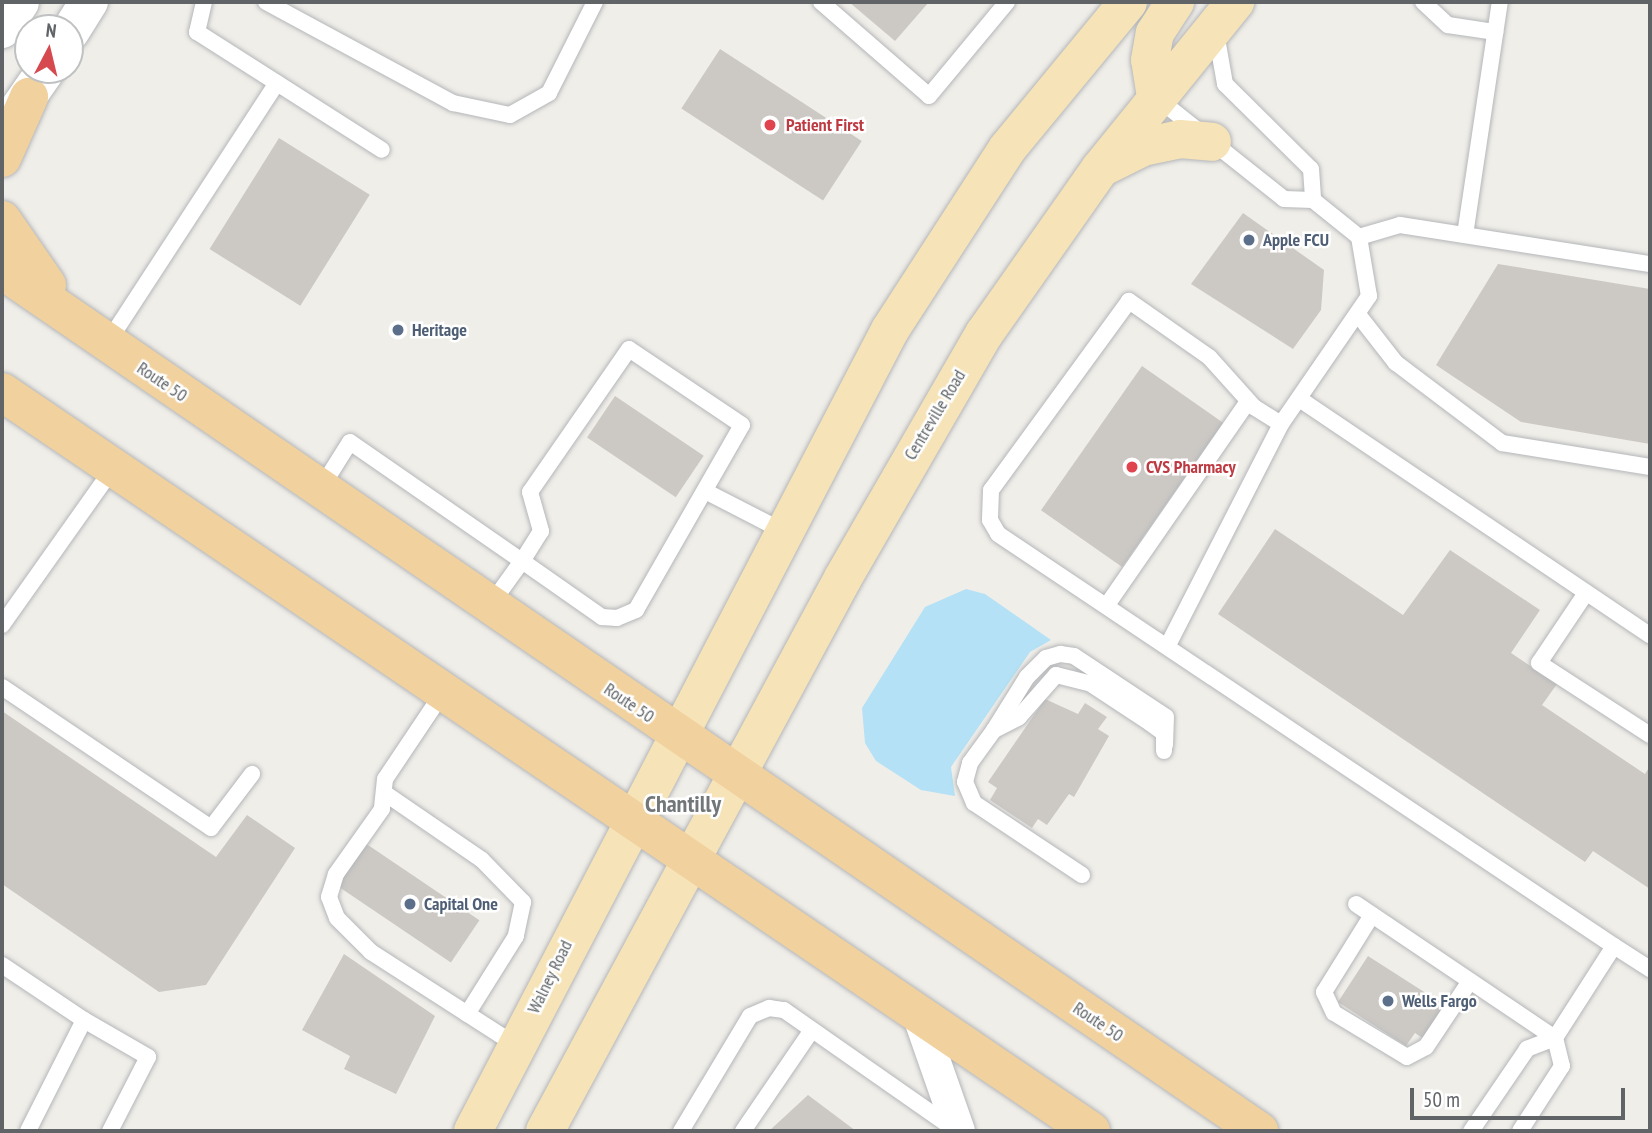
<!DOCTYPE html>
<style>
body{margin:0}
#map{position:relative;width:1652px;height:1133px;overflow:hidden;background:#f0eee9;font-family:"PT Sans Narrow",sans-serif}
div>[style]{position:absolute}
.water>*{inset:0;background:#b4e1f5}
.building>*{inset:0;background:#ccc9c5;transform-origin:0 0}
.roads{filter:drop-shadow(0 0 2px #b4b6b9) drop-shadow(0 0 2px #b4b6b9)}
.lane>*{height:16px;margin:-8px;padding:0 8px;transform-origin:8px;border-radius:8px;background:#fff}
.street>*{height:32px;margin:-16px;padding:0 16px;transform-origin:16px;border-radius:16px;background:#fff}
.secondary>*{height:38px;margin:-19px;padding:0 19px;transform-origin:19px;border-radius:19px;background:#fff}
.primary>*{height:38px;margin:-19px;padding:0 19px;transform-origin:19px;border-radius:19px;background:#f6e4b8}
.highway>*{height:38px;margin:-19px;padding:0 19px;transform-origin:19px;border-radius:19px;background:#f1d29f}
.dots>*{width:19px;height:19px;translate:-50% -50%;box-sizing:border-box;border:4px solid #fff;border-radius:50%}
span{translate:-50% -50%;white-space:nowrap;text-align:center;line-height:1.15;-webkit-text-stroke:5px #fff;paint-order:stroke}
.health-label{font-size:18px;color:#be3a42;font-weight:700}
.left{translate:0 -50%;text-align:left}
.service-label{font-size:18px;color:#4e5e75;font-weight:700}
.street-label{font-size:18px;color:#606467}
.district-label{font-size:24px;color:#717679;font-weight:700}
.frame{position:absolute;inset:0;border:4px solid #606467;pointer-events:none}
.north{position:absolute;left:14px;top:14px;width:70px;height:70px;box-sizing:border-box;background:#fff;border:2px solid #bfc1c2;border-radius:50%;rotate:7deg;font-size:19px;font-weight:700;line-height:28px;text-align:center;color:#606467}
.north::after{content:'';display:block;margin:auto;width:24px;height:32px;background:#d6494f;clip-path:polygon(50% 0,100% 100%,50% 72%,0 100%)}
.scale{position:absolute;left:1410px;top:1088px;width:215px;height:32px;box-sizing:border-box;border:4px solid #606467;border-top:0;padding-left:9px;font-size:21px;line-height:24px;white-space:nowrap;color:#606467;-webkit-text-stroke:5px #fff;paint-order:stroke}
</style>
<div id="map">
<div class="water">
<div style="clip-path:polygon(966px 589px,985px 594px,1051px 640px,1030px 652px,951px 767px,955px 796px,921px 790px,876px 761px,865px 743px,862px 708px,925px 607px)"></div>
</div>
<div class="building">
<div style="clip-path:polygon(849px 2px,929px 2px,895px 41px)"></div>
<div style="left:720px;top:49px;width:169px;height:71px;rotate:33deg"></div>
<div style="left:279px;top:138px;width:107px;height:131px;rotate:32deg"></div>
<div style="clip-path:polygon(1243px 213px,1324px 270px,1321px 310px,1293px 349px,1191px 284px)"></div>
<div style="clip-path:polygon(1498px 264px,1650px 289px,1650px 444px,1521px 422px,1436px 365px)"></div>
<div style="left:1142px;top:366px;width:99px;height:176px;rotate:35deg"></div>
<div style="left:615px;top:396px;width:107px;height:50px;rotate:34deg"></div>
<div style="clip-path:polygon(1275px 529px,1403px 615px,1450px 550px,1540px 610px,1511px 653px,1557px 684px,1542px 705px,1645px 774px,1650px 766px,1650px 889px,1593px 851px,1585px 862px,1218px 614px)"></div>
<div style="clip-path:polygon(1045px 699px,1078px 714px,1085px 703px,1107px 717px,1098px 729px,1109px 736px,1074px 797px,1069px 794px,1047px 825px,1038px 819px,1032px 828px,990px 800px,997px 788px,988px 782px)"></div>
<div style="clip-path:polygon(2px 711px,216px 857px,247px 815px,295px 848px,206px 985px,159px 992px,2px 884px)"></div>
<div style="left:365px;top:843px;width:138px;height:51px;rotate:34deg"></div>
<div style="clip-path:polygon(344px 954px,435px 1016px,396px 1094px,344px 1069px,350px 1056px,302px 1030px)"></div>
<div style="clip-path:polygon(1368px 956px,1446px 1006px,1424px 1039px,1415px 1033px,1406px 1046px,1338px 1002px)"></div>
<div style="clip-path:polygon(808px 1095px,856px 1131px,769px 1131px)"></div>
</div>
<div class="roads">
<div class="lane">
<div style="left:204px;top:2px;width:31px;rotate:103deg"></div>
<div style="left:197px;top:32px;width:219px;rotate:32.5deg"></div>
<div style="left:266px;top:2px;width:213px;rotate:28.4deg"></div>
<div style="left:453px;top:103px;width:58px;rotate:11.9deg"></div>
<div style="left:510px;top:115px;width:45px;rotate:-29.4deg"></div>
<div style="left:549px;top:93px;width:102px;rotate:-63.2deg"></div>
<div style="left:821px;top:2px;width:143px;rotate:41deg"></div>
<div style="left:929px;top:96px;width:122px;rotate:-50.3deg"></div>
<div style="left:1423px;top:2px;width:34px;rotate:43deg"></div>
<div style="left:1448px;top:25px;width:48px;rotate:8.5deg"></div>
<div style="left:1216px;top:33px;width:52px;rotate:80deg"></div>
<div style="left:1225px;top:84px;width:121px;rotate:44.7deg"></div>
<div style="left:1311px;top:169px;width:31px;rotate:86deg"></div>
<div style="left:1157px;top:98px;width:162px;rotate:38.5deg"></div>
<div style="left:1284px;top:199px;width:29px;rotate:2deg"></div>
<div style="left:1313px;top:200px;width:59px;rotate:38.8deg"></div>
<div style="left:1359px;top:237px;width:60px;rotate:80.4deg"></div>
<div style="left:1369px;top:296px;width:155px;rotate:124.5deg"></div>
<div style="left:1465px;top:235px;width:236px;rotate:-81.5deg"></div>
<div style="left:1359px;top:237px;width:43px;rotate:-16.3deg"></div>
<div style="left:1400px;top:225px;width:253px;rotate:8.9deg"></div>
<div style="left:1360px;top:317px;width:58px;rotate:52deg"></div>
<div style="left:1396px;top:363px;width:133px;rotate:37deg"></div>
<div style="left:1502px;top:443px;width:150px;rotate:9.2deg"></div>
<div style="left:108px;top:342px;width:309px;rotate:-56.9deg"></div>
<div style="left:1301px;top:400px;width:421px;rotate:34deg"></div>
<div style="left:321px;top:488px;width:54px;rotate:-57.8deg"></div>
<div style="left:350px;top:442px;width:209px;rotate:34.7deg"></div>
<div style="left:522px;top:561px;width:98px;rotate:35deg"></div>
<div style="left:602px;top:617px;width:15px;rotate:4deg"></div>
<div style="left:617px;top:618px;width:21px;rotate:-23deg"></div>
<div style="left:636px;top:610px;width:213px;rotate:-60.2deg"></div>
<div style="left:742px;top:425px;width:136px;rotate:-146.1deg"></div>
<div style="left:629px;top:349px;width:174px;rotate:124.7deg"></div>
<div style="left:530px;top:492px;width:41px;rotate:74.2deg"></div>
<div style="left:541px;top:531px;width:36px;rotate:122deg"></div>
<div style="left:522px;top:561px;width:57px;rotate:125.7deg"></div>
<div style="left:705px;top:491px;width:85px;rotate:27.2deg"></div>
<div style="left:1586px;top:593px;width:84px;rotate:123.9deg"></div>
<div style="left:1539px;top:663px;width:132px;rotate:33deg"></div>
<div style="left:1107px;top:605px;width:248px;rotate:-55.3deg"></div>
<div style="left:2px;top:625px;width:192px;rotate:-54.7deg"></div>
<div style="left:1168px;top:645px;width:248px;rotate:-62.9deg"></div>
<div style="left:1281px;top:424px;width:32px;rotate:-148deg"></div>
<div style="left:1254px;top:407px;width:67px;rotate:-132deg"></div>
<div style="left:1209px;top:357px;width:98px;rotate:-145deg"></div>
<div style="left:1129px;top:301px;width:234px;rotate:126.1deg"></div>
<div style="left:991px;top:490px;width:30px;rotate:92deg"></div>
<div style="left:990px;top:520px;width:16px;rotate:60deg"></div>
<div style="left:998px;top:534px;width:741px;rotate:33.78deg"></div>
<div style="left:1614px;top:946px;width:109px;rotate:122.7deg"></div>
<div style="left:1555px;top:1038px;width:30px;rotate:159deg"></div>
<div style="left:1527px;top:1049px;width:99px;rotate:124.3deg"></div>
<div style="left:2px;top:687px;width:252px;rotate:34deg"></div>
<div style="left:211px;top:828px;width:68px;rotate:-52.8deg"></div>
<div style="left:442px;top:694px;width:102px;rotate:123.8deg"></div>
<div style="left:385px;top:779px;width:30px;rotate:96deg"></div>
<div style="left:382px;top:809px;width:80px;rotate:125.3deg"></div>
<div style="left:336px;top:874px;width:24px;rotate:107deg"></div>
<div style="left:329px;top:897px;width:22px;rotate:69deg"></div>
<div style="left:337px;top:918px;width:48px;rotate:45deg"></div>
<div style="left:371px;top:952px;width:172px;rotate:32.7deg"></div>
<div style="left:994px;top:730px;width:62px;rotate:-58.1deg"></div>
<div style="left:1027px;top:677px;width:27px;rotate:-45deg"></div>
<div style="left:1046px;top:658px;width:15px;rotate:-16deg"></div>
<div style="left:1060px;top:654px;width:14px;rotate:8deg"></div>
<div style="left:1074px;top:656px;width:110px;rotate:33.5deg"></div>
<div style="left:1166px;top:717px;width:28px;rotate:92deg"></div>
<div style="left:386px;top:794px;width:116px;rotate:34.5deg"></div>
<div style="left:482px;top:860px;width:59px;rotate:45.7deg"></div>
<div style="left:523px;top:902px;width:35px;rotate:102deg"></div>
<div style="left:516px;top:936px;width:92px;rotate:122.1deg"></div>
<div style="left:1082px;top:875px;width:130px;rotate:-146.3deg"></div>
<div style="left:974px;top:803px;width:23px;rotate:-113deg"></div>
<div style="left:965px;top:782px;width:20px;rotate:-75deg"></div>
<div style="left:970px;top:763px;width:41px;rotate:-54deg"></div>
<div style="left:994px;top:730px;width:28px;rotate:-27deg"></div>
<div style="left:1019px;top:717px;width:56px;rotate:-48.6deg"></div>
<div style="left:1056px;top:675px;width:36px;rotate:14deg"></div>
<div style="left:1091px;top:684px;width:71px;rotate:33.5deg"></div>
<div style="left:1150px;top:723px;width:17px;rotate:36deg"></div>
<div style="left:1164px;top:733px;width:18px;rotate:90deg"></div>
<div style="left:1356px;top:904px;width:240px;rotate:34deg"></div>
<div style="left:1555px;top:1038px;width:29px;rotate:76deg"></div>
<div style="left:1562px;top:1066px;width:77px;rotate:122.9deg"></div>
<div style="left:1372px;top:915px;width:91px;rotate:121.9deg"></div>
<div style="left:1324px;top:992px;width:23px;rotate:65deg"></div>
<div style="left:1334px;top:1013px;width:85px;rotate:31.1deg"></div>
<div style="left:1407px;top:1057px;width:21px;rotate:-28deg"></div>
<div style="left:1426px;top:1047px;width:79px;rotate:-56.3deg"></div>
<div style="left:1614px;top:946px;width:43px;rotate:32.6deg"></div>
<div style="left:2px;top:965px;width:99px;rotate:33.9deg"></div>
<div style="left:84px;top:1020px;width:124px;rotate:116.8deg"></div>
<div style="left:84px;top:1020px;width:74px;rotate:30deg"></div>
<div style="left:148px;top:1057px;width:83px;rotate:117.2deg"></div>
<div style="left:681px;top:1131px;width:134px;rotate:-59deg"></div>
<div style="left:750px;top:1016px;width:21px;rotate:-23deg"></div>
<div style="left:769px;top:1008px;width:15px;rotate:8deg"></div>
<div style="left:784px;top:1010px;width:208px;rotate:35deg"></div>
<div style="left:743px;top:1131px;width:122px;rotate:-55.7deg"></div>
</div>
<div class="street">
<div style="left:918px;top:1014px;width:124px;rotate:70.7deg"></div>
</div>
<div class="secondary">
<div style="left:2px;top:29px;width:32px;rotate:-56deg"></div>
<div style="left:70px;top:32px;width:36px;rotate:-58deg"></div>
<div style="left:9px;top:123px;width:65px;rotate:-55.1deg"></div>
</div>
<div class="primary">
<div style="left:1156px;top:97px;width:37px;rotate:-99deg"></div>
<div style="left:1150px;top:60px;width:27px;rotate:-80deg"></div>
<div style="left:1155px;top:33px;width:37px;rotate:-57deg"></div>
<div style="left:1105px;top:166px;width:42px;rotate:-26.6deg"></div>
<div style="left:1143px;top:147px;width:38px;rotate:-12deg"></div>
<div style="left:1180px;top:139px;width:32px;rotate:5deg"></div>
<div style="left:473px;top:1131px;width:903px;rotate:-62.5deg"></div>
<div style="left:890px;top:330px;width:216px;rotate:-57.1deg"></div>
<div style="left:1007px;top:149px;width:190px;rotate:-50.5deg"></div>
<div style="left:545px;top:1131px;width:628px;rotate:-61.68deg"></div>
<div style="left:843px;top:578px;width:282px;rotate:-60deg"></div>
<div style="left:984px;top:334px;width:202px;rotate:-54.9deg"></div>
<div style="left:1100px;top:169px;width:215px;rotate:-51deg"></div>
</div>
<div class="highway">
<div style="left:2px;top:158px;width:67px;rotate:-66.1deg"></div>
<div style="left:2px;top:220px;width:79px;rotate:55.3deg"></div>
<div style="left:2px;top:270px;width:1524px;rotate:34.41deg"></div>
<div style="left:2px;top:392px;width:1316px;rotate:34.16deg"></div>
</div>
</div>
<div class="dots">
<div style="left:770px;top:125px;background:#e0444e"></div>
<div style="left:1249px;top:240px;background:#5c6f8a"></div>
<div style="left:398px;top:330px;background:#5c6f8a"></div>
<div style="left:1132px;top:467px;background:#e0444e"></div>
<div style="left:410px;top:904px;background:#5c6f8a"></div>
<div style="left:1388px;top:1001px;background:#5c6f8a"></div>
</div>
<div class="health-label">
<span class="left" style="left:786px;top:125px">Patient First</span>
<span class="left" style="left:1146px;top:467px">CVS Pharmacy</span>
</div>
<div class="service-label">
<span class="left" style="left:1263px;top:240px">Apple FCU</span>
<span class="left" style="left:412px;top:330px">Heritage</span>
<span class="left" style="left:424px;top:904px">Capital One</span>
<span class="left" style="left:1402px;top:1001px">Wells Fargo</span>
</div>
<div class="street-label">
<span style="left:162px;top:382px;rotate:34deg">Route 50</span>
<span style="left:935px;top:415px;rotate:-59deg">Centreville Road</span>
<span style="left:629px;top:703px;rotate:34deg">Route 50</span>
<span style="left:550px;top:977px;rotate:-64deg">Walney Road</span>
<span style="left:1098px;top:1022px;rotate:34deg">Route 50</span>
</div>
<div class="district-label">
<span style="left:683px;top:804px">Chantilly</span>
</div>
<div class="frame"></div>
<div class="north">N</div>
<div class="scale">50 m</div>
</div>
